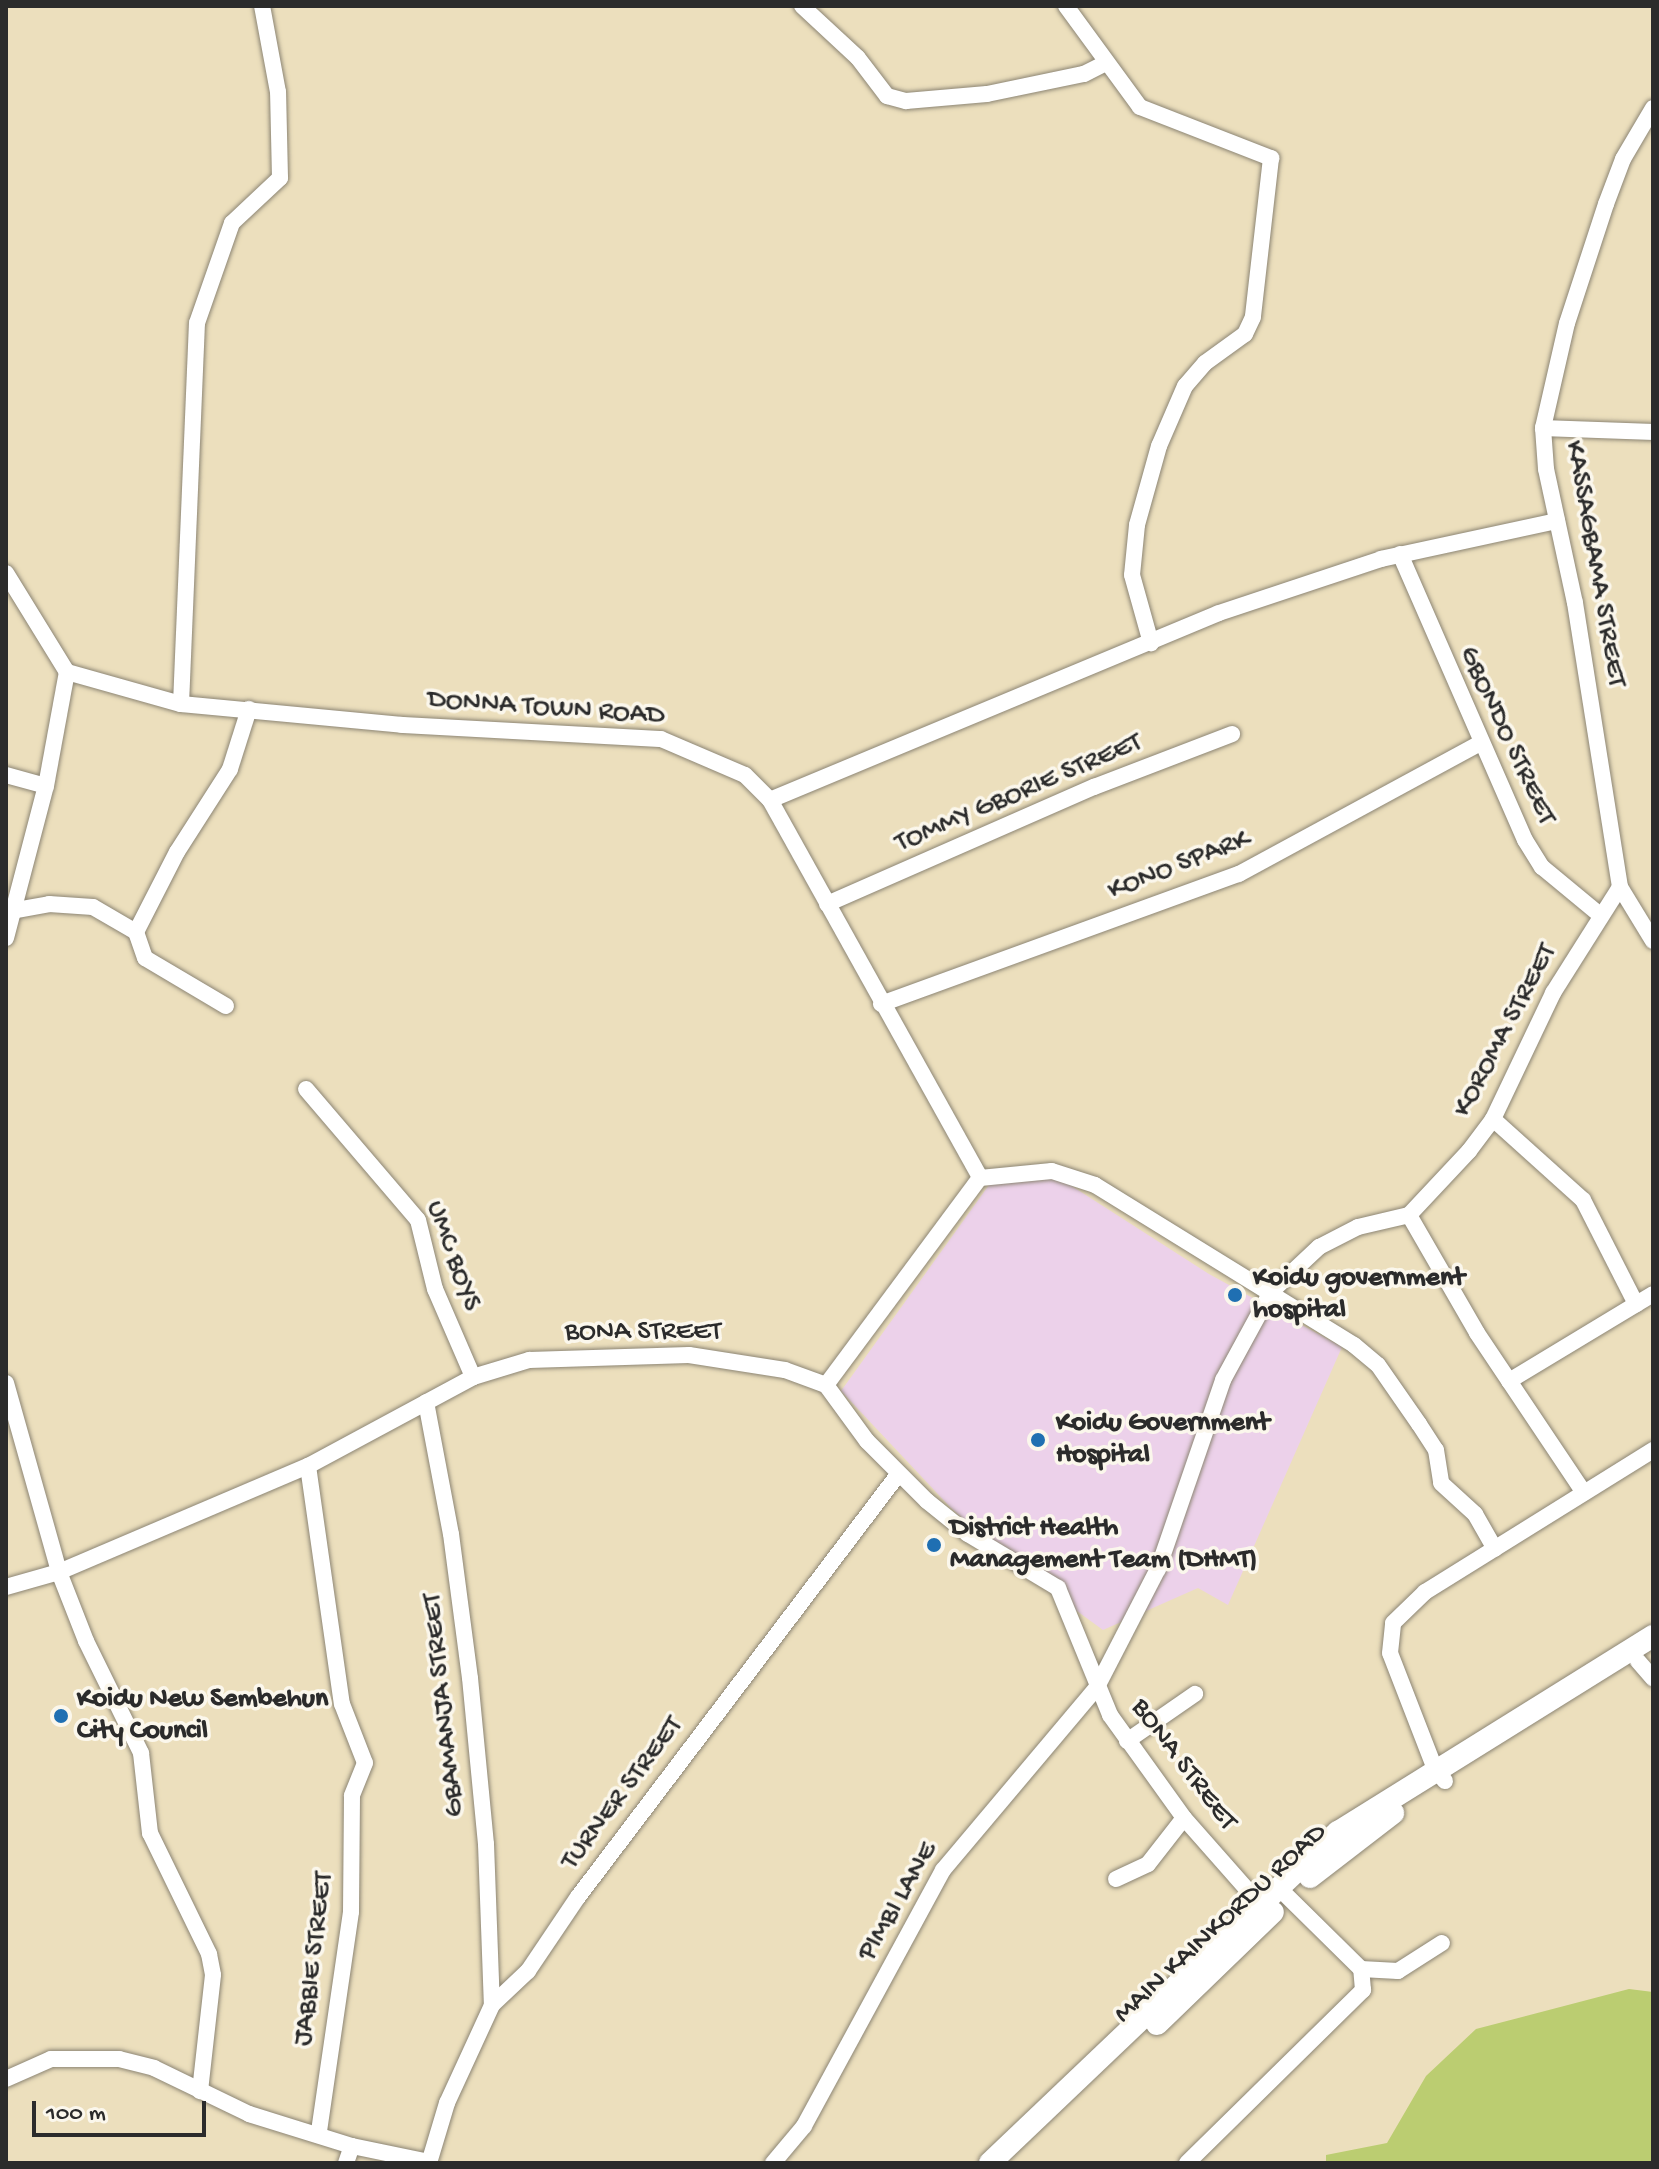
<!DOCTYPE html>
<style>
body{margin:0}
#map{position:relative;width:1659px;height:2169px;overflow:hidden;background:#ecdfbd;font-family:"Gochi Hand",sans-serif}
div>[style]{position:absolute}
.built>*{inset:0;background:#ecd1ea}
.green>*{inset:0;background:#bbcd71}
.roads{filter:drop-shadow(0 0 2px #8c8574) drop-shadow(0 0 2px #8c8574)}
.minor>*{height:16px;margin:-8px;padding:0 8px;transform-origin:8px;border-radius:8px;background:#fff}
.major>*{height:22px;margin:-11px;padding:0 11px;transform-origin:11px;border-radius:11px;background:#fff}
.dots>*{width:22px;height:22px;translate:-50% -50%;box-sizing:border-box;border:4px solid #fbf7ec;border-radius:50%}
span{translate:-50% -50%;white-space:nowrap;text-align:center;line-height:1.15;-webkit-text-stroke:7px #fbf7ec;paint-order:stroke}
.street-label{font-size:28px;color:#2b2b2b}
.poi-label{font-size:28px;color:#2b2b2b;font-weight:700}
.left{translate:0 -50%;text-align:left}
.frame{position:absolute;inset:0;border:8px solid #2b2b2b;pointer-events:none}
.scale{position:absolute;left:32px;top:2101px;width:174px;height:36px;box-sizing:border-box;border:4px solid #2b2b2b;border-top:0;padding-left:10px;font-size:24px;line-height:28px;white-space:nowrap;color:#2b2b2b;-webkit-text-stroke:6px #fbf7ec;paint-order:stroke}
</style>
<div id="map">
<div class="built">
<div style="clip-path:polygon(1053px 1174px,1209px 1274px,1342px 1347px,1228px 1605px,1198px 1588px,1103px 1630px,1022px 1571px,951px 1508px,841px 1391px,989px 1185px)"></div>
</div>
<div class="green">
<div style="clip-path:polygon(1629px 1989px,1653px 1992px,1653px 2163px,1326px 2163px,1326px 2155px,1387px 2143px,1426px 2076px,1476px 2029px)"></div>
</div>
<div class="roads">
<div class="minor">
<div style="left:802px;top:6px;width:76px;rotate:42.9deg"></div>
<div style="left:858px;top:58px;width:48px;rotate:52.7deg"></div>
<div style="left:887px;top:96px;width:20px;rotate:15deg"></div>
<div style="left:906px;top:101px;width:81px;rotate:-4.9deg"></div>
<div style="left:987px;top:94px;width:99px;rotate:-11.7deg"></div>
<div style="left:1084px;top:74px;width:22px;rotate:-27deg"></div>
<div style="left:1066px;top:6px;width:125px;rotate:53.8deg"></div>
<div style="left:1140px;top:107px;width:141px;rotate:21.3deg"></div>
<div style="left:1271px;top:158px;width:160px;rotate:96.5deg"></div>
<div style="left:1253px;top:317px;width:19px;rotate:115deg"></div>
<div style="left:1245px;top:334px;width:49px;rotate:144.1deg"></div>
<div style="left:1205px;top:363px;width:30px;rotate:131deg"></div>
<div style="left:1185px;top:386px;width:65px;rotate:113.4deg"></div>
<div style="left:1159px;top:446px;width:82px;rotate:105.6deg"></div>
<div style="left:1137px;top:525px;width:50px;rotate:95.7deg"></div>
<div style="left:1132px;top:575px;width:71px;rotate:74.4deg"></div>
<div style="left:1653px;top:108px;width:59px;rotate:120.5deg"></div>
<div style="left:1623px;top:159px;width:48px;rotate:110.7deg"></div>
<div style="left:1606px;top:204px;width:125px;rotate:108.1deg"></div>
<div style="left:1567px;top:323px;width:108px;rotate:102.9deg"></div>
<div style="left:1543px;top:428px;width:41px;rotate:85.8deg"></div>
<div style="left:1546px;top:469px;width:137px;rotate:77.8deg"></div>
<div style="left:1575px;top:603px;width:288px;rotate:81deg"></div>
<div style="left:1620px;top:887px;width:63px;rotate:58.6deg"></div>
<div style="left:1543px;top:428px;width:110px;rotate:2.1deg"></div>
<div style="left:1400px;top:554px;width:312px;rotate:66.4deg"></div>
<div style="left:1525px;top:840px;width:32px;rotate:58deg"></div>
<div style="left:1542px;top:867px;width:75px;rotate:39.6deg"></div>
<div style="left:6px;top:573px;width:116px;rotate:58.4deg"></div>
<div style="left:67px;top:672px;width:118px;rotate:15.7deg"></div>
<div style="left:181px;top:704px;width:222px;rotate:5.4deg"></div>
<div style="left:402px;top:725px;width:259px;rotate:3.1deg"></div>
<div style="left:661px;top:739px;width:91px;rotate:23.2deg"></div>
<div style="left:745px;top:775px;width:35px;rotate:45deg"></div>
<div style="left:770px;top:800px;width:432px;rotate:60.9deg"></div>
<div style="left:181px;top:704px;width:381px;rotate:-87.6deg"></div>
<div style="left:197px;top:323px;width:106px;rotate:-70.7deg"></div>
<div style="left:232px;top:223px;width:66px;rotate:-43.2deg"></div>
<div style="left:280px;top:178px;width:86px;rotate:-91.3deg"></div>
<div style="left:278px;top:92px;width:87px;rotate:-100.5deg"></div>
<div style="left:6px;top:775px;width:41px;rotate:15.4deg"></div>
<div style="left:770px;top:800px;width:486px;rotate:-22.6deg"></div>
<div style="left:1219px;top:613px;width:171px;rotate:-18.4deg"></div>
<div style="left:1381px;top:559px;width:180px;rotate:-12.2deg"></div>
<div style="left:827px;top:904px;width:292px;rotate:-23.7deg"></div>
<div style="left:1094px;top:787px;width:148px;rotate:-21deg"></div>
<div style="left:11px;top:911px;width:39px;rotate:-10deg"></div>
<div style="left:49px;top:904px;width:44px;rotate:3.9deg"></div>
<div style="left:93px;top:907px;width:50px;rotate:30.2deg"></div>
<div style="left:6px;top:938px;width:157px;rotate:-75.3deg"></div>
<div style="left:46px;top:786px;width:116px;rotate:-79.6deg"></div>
<div style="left:881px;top:1004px;width:381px;rotate:-20deg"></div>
<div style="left:1239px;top:874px;width:274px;rotate:-28.5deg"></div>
<div style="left:226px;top:1006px;width:94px;rotate:-149.3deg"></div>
<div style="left:145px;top:958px;width:28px;rotate:-109deg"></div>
<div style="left:136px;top:932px;width:90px;rotate:-62.9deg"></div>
<div style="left:177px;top:852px;width:98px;rotate:-57.4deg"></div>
<div style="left:230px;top:769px;width:63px;rotate:-72.4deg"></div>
<div style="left:306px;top:1089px;width:172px;rotate:49.5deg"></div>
<div style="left:418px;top:1220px;width:71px;rotate:76.2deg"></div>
<div style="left:435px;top:1289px;width:96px;rotate:66.6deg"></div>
<div style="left:1493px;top:1119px;width:121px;rotate:42deg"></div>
<div style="left:1583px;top:1200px;width:117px;rotate:63deg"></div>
<div style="left:980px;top:1178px;width:72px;rotate:-5.6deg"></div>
<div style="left:1052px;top:1171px;width:45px;rotate:18deg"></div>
<div style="left:1095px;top:1185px;width:304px;rotate:31.7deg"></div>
<div style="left:1354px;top:1345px;width:31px;rotate:40deg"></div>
<div style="left:1378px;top:1365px;width:72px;rotate:55.2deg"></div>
<div style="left:1419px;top:1424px;width:31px;rotate:57deg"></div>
<div style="left:1436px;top:1450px;width:33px;rotate:81deg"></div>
<div style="left:1441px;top:1483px;width:46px;rotate:42.4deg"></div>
<div style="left:1475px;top:1514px;width:40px;rotate:60.3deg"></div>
<div style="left:1409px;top:1215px;width:136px;rotate:60deg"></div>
<div style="left:1477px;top:1333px;width:192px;rotate:56.2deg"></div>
<div style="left:1509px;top:1381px;width:168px;rotate:-31.1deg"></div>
<div style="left:6px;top:1383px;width:196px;rotate:74.3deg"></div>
<div style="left:59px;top:1572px;width:74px;rotate:68.6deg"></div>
<div style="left:86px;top:1641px;width:125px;rotate:63.8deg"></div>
<div style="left:141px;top:1753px;width:81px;rotate:83.6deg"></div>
<div style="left:150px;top:1833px;width:135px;rotate:64deg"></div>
<div style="left:209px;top:1954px;width:21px;rotate:79deg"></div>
<div style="left:213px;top:1975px;width:117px;rotate:96.4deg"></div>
<div style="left:826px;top:1385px;width:258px;rotate:-53.4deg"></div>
<div style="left:426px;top:1402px;width:134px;rotate:79.3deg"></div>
<div style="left:451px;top:1534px;width:145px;rotate:82.5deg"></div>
<div style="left:470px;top:1678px;width:167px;rotate:84.5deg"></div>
<div style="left:486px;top:1844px;width:161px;rotate:87.9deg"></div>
<div style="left:308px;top:1466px;width:240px;rotate:81.9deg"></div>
<div style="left:342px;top:1704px;width:63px;rotate:68.7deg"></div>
<div style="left:365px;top:1763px;width:35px;rotate:112deg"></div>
<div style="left:352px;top:1796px;width:116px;rotate:90.5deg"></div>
<div style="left:351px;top:1912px;width:222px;rotate:98.3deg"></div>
<div style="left:6px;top:1587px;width:55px;rotate:-15.8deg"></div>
<div style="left:59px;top:1572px;width:271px;rotate:-23.1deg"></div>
<div style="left:308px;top:1466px;width:187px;rotate:-28.3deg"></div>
<div style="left:473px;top:1377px;width:59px;rotate:-16.9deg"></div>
<div style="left:529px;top:1360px;width:160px;rotate:-1.8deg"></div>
<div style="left:689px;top:1355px;width:97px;rotate:8.9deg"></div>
<div style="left:785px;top:1370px;width:44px;rotate:20.1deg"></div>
<div style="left:826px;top:1385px;width:69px;rotate:53.8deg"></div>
<div style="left:867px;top:1441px;width:85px;rotate:45deg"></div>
<div style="left:927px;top:1501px;width:53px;rotate:38.8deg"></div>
<div style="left:968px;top:1534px;width:105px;rotate:31deg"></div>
<div style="left:1058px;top:1588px;width:137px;rotate:67.7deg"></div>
<div style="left:1110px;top:1715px;width:127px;rotate:54.3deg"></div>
<div style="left:1184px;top:1818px;width:125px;rotate:48.6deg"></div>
<div style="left:1638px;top:1661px;width:23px;rotate:49deg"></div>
<div style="left:1127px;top:1741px;width:83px;rotate:-34.7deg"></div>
<div style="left:1445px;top:1781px;width:16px;rotate:-130deg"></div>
<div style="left:1435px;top:1769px;width:124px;rotate:-111.2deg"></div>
<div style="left:1390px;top:1653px;width:30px;rotate:-84deg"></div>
<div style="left:1393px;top:1623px;width:45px;rotate:-44.1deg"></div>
<div style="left:1425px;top:1592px;width:269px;rotate:-31.9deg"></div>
<div style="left:1116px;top:1879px;width:35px;rotate:-25deg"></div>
<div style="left:1148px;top:1864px;width:58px;rotate:-52deg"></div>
<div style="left:1361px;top:1969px;width:37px;rotate:3deg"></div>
<div style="left:1398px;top:1971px;width:52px;rotate:-32.5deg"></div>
<div style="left:6px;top:2079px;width:49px;rotate:-24deg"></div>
<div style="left:51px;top:2059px;width:68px"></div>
<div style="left:119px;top:2059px;width:36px;rotate:14deg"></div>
<div style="left:154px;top:2068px;width:106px;rotate:25.8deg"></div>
<div style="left:249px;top:2114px;width:108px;rotate:17.3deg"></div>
<div style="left:352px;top:2146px;width:79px;rotate:11.7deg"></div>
<div style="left:346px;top:2163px;width:18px;rotate:-71deg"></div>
<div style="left:429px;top:2163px;width:63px;rotate:-73.3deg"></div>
<div style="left:447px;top:2103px;width:108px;rotate:-65.3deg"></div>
<div style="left:492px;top:2005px;width:50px;rotate:-43.4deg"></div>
<div style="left:528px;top:1971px;width:89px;rotate:-56deg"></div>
<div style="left:578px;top:1897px;width:528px;rotate:-52.85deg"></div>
<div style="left:773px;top:2163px;width:48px;rotate:-50deg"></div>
<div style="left:804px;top:2126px;width:291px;rotate:-61.5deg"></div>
<div style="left:943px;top:1870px;width:239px;rotate:-49.9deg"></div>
<div style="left:1097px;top:1687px;width:133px;rotate:-62.7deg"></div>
<div style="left:1158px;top:1569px;width:200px;rotate:-71deg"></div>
<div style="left:1223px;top:1380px;width:100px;rotate:-61.4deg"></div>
<div style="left:1271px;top:1292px;width:66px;rotate:-43.2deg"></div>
<div style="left:1319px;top:1247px;width:44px;rotate:-27.1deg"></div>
<div style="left:1358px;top:1227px;width:52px;rotate:-13.2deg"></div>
<div style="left:1409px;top:1215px;width:88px;rotate:-46.8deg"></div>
<div style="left:1469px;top:1151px;width:40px;rotate:-53deg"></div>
<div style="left:1493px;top:1119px;width:140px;rotate:-64.5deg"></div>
<div style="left:1553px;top:993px;width:125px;rotate:-57.7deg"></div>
<div style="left:1187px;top:2163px;width:247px;rotate:-44.5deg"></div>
<div style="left:1363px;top:1990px;width:21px;rotate:-95deg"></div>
<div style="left:1361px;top:1969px;width:104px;rotate:-135.4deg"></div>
</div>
<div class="major">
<div style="left:1310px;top:1877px;width:105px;rotate:-37.6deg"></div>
<div style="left:1157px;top:2024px;width:161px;rotate:-44deg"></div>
<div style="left:990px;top:2163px;width:480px;rotate:-43.6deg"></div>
<div style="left:1338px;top:1832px;width:371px;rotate:-31.9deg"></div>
</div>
</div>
<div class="dots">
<div style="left:1235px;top:1295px;background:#1f6fb2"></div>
<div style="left:1038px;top:1440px;background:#1f6fb2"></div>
<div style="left:934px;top:1545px;background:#1f6fb2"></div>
<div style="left:61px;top:1716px;background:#1f6fb2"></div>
</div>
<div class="street-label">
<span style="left:1594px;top:564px;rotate:80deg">KASSAGBAMA STREET</span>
<span style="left:546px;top:709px;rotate:4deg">DONNA TOWN ROAD</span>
<span style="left:1506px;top:736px;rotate:65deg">GBONDO STREET</span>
<span style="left:1019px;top:794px;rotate:-23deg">TOMMY GBORIE STREET</span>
<span style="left:1179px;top:866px;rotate:-21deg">KONO SPARK</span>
<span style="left:1506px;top:1031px;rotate:-62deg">KOROMA STREET</span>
<span style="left:452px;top:1256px;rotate:70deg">UMC BOYS</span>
<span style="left:643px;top:1333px">BONA STREET</span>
<span style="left:445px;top:1705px;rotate:-96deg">GBAMANJA STREET</span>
<span style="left:1183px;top:1765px;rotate:53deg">BONA STREET</span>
<span style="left:623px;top:1794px;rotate:-53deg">TURNER STREET</span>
<span style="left:899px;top:1902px;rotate:-60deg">PIMBI LANE</span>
<span style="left:1221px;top:1924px;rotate:-43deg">MAIN KAINKORDU ROAD</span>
<span style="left:315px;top:1959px;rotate:-83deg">JABBIE STREET</span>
</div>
<div class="poi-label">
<span class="left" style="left:1253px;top:1295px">Koidu government<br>hospital</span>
<span class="left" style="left:1056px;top:1440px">Koidu Government<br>Hospital</span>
<span class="left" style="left:950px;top:1545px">District Health<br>Management Team (DHMT)</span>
<span class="left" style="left:77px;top:1716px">Koidu New Sembehun<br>City Council</span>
</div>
<div class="frame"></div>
<div class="scale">100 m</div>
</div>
